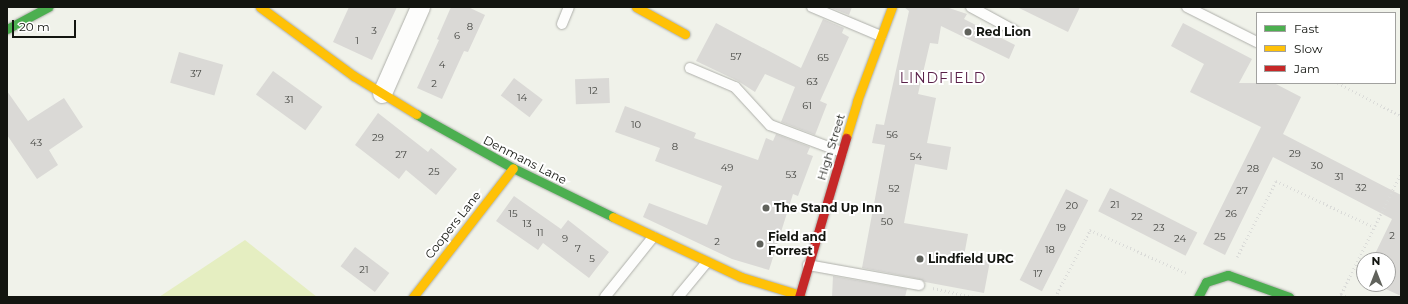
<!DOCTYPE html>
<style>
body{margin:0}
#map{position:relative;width:1408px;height:304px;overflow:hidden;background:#f0f2ea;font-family:Montserrat,sans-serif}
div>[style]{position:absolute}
.green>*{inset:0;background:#e5eec1}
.building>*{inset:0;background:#dad9d6;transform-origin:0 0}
.path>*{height:2.5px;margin-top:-1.25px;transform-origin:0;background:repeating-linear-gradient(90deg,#dbdcd9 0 1px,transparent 0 4px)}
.roads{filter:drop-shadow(0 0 1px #aeafaa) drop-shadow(0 0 1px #aeafaa)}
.lane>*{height:10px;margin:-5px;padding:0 5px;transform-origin:5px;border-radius:5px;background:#fdfdfc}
.street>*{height:19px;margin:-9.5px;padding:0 9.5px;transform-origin:9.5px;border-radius:9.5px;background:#fdfdfc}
.fast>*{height:9px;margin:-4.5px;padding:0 4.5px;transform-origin:4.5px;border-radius:4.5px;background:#4caf50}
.slow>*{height:9px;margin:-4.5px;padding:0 4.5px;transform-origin:4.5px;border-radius:4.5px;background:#ffc107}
.jam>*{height:9px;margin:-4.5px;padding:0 4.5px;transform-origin:4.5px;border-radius:4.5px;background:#c62828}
.dots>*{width:11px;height:11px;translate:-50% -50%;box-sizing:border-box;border:2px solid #fff;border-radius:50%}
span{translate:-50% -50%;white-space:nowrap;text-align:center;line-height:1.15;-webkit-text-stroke:4px #fff;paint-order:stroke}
.number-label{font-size:10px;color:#454642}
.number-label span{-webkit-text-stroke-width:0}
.poi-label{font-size:12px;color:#131510;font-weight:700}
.left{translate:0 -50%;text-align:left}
.street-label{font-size:12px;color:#131510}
.quarter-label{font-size:14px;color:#5a2049;letter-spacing:1px}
.frame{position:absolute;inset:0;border:8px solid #131510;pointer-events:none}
.legend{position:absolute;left:1256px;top:12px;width:140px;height:72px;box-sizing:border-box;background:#fff;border:1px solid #a1a19f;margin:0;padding:5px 7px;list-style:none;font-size:12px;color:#131510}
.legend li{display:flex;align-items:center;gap:8px;height:20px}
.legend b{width:20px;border:1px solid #a1a19f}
.north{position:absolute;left:1356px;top:252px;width:40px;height:40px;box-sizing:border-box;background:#fff;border:1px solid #a1a19f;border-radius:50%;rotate:0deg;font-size:11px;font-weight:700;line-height:16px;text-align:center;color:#131510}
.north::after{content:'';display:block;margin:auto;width:14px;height:18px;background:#60625c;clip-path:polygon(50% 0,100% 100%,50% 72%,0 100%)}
.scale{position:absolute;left:12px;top:20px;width:64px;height:18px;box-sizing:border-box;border:2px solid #131510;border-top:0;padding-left:5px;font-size:12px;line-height:14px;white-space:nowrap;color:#131510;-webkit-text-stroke:3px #fff;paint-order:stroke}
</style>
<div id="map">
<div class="green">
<div style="clip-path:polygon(245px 240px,317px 297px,159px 297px)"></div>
</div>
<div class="building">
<div style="clip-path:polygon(349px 7px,397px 7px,372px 60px,333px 42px)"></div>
<div style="clip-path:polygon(451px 7px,468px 7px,485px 15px,468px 52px,464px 51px,442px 99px,417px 88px,439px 40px,437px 39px)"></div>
<div style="clip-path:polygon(829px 7px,852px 7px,849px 15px)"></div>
<div style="clip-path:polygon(904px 7px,946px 7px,967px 14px,964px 19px,1015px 45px,1009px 59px,941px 26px,938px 44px,930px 43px,918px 94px,936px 98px,927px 143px,951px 147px,947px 170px,915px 164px,904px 223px,968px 234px,964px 256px,990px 261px,984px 293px,925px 282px,920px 279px,862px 268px,885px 145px,872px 143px,876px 124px,884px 125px,909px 11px)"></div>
<div style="clip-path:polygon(1017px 7px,1080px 7px,1068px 32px)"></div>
<div style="clip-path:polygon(823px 19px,844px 28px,842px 33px,849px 37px,820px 101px,827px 104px,815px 135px,781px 122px,795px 87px,765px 74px,755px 92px,738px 81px,696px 61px,716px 23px,801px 68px)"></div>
<div style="clip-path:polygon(1183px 23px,1252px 59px,1239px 83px,1274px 83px,1301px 97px,1283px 134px,1401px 195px,1401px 296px,1375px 284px,1388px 284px,1388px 260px,1372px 260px,1392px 219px,1273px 157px,1225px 255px,1203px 244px,1261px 127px,1190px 92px,1204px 64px,1171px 46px)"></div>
<div style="left:179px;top:52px;width:46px;height:32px;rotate:16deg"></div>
<div style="left:273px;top:71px;width:61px;height:29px;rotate:36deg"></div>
<div style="left:514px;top:78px;width:36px;height:22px;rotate:37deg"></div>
<div style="left:609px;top:78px;width:25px;height:34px;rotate:88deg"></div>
<div style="clip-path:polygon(7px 91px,28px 121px,64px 98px,83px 127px,49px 150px,58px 165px,37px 179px,7px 135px)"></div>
<div style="clip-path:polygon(625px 106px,696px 133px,694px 138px,758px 160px,766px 138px,773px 141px,776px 134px,810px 147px,807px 154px,813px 156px,798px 196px,793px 194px,769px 270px,732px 259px,643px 217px,649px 203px,707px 225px,722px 186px,655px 161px,660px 148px,615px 132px)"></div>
<div style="clip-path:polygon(378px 113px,428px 152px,431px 148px,457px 169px,436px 195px,406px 170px,399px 179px,355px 145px)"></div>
<div style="left:1110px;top:188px;width:98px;height:26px;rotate:27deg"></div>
<div style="left:1066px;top:189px;width:25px;height:102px;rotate:27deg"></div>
<div style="clip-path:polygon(514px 196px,561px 229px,568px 220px,609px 252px,589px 278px,543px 243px,538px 250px,496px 221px)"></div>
<div style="left:355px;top:247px;width:43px;height:24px;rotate:37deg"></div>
<div style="clip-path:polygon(833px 276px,907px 289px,905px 297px,832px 297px)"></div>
</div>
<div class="path">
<div style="left:1338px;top:83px;width:71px;rotate:27.6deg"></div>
<div style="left:1237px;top:257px;width:85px;rotate:-62.8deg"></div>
<div style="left:1276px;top:181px;width:108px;rotate:25.1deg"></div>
<div style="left:933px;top:288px;width:41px;rotate:12.7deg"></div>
<div style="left:1341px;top:294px;width:7px;rotate:27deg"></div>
<div style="left:1055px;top:297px;width:76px;rotate:-62.4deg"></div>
<div style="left:1090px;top:230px;width:105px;rotate:24.1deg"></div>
<div style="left:1337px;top:297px;width:5px;rotate:-37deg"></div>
<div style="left:1341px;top:294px;width:135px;rotate:-63.6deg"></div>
</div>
<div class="roads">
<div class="lane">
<div style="left:812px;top:7px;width:75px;rotate:22.8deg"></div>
<div style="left:971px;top:7px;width:50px;rotate:28.6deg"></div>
<div style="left:1187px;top:7px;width:78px;rotate:26.6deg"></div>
<div style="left:562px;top:24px;width:18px;rotate:-68deg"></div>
<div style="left:690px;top:68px;width:49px;rotate:22.9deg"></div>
<div style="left:735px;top:87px;width:52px;rotate:47.4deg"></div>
<div style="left:770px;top:125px;width:77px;rotate:20.6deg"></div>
<div style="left:808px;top:265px;width:113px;rotate:10.2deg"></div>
<div style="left:605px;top:297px;width:77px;rotate:-51.3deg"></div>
<div style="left:678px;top:297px;width:45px;rotate:-50.4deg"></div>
</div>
<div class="street">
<div style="left:382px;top:93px;width:94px;rotate:-66.2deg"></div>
</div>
<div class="fast">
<div style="left:7px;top:29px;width:47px;rotate:-28.2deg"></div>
<div style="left:416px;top:114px;width:111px;rotate:29.1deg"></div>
<div style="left:513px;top:168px;width:111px;rotate:26.1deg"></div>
<div style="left:1198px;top:297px;width:17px;rotate:-62deg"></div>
<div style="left:1206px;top:282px;width:23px;rotate:-18deg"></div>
<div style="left:1228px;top:275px;width:65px;rotate:19.8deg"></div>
</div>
<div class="slow">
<div style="left:260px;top:7px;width:117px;rotate:36.3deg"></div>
<div style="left:354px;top:76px;width:73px;rotate:31.5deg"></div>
<div style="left:636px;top:7px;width:56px;rotate:28.9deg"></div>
<div style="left:846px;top:138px;width:39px;rotate:-73deg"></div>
<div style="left:857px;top:101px;width:100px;rotate:-69.6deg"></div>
<div style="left:613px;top:217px;width:141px;rotate:25.1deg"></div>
<div style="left:741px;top:277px;width:62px;rotate:17deg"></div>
<div style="left:413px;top:297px;width:163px;rotate:-52.2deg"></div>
</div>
<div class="jam">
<div style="left:799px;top:297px;width:166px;rotate:-73.5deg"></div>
</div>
</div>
<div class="dots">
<div style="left:968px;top:32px;background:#60625c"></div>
<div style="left:766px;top:208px;background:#60625c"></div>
<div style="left:760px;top:244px;background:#60625c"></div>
<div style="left:920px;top:259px;background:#60625c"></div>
</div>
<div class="number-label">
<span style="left:470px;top:27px">8</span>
<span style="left:374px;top:31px">3</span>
<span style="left:457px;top:36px">6</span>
<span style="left:357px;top:41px">1</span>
<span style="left:736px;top:57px">57</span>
<span style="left:823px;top:58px">65</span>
<span style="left:442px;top:65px">4</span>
<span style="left:196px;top:74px">37</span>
<span style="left:812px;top:82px">63</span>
<span style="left:434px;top:84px">2</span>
<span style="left:593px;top:91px">12</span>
<span style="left:522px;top:98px">14</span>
<span style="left:289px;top:100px">31</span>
<span style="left:807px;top:106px">61</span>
<span style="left:636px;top:125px">10</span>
<span style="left:892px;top:135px">56</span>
<span style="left:378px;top:138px">29</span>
<span style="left:36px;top:143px">43</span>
<span style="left:675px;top:147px">8</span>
<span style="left:1295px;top:154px">29</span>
<span style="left:401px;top:155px">27</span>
<span style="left:916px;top:157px">54</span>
<span style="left:1317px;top:166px">30</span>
<span style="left:727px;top:168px">49</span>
<span style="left:1253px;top:169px">28</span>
<span style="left:434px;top:172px">25</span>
<span style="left:791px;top:175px">53</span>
<span style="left:1339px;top:177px">31</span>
<span style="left:1361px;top:188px">32</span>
<span style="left:894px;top:189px">52</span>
<span style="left:1242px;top:191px">27</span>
<span style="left:1115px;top:205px">21</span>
<span style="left:1072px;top:206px">20</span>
<span style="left:513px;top:214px">15</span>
<span style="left:1231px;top:214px">26</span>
<span style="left:1137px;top:217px">22</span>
<span style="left:887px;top:222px">50</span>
<span style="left:527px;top:224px">13</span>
<span style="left:1061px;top:228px">19</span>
<span style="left:1159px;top:228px">23</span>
<span style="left:540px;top:233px">11</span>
<span style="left:1392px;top:236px">2</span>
<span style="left:1220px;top:237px">25</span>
<span style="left:565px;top:239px">9</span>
<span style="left:1180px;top:239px">24</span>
<span style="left:717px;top:242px">2</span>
<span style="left:578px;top:249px">7</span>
<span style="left:1050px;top:250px">18</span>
<span style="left:592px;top:259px">5</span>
<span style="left:364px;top:270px">21</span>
<span style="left:1038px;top:274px">17</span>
</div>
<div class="poi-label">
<span class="left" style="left:976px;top:32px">Red Lion</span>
<span class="left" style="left:774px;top:208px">The Stand Up Inn</span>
<span class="left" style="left:768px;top:244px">Field and<br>Forrest</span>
<span class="left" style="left:928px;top:259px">Lindfield URC</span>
</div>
<div class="street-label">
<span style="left:831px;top:147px;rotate:-73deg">High Street</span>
<span style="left:525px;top:160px;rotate:27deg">Denmans Lane</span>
<span style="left:453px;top:225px;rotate:-52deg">Coopers Lane</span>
</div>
<div class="quarter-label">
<span style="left:943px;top:78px">LINDFIELD</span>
</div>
<div class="frame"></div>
<ul class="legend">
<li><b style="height:5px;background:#4caf50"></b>Fast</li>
<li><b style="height:5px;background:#ffc107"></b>Slow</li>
<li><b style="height:5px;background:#c62828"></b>Jam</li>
</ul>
<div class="north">N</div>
<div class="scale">20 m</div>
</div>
